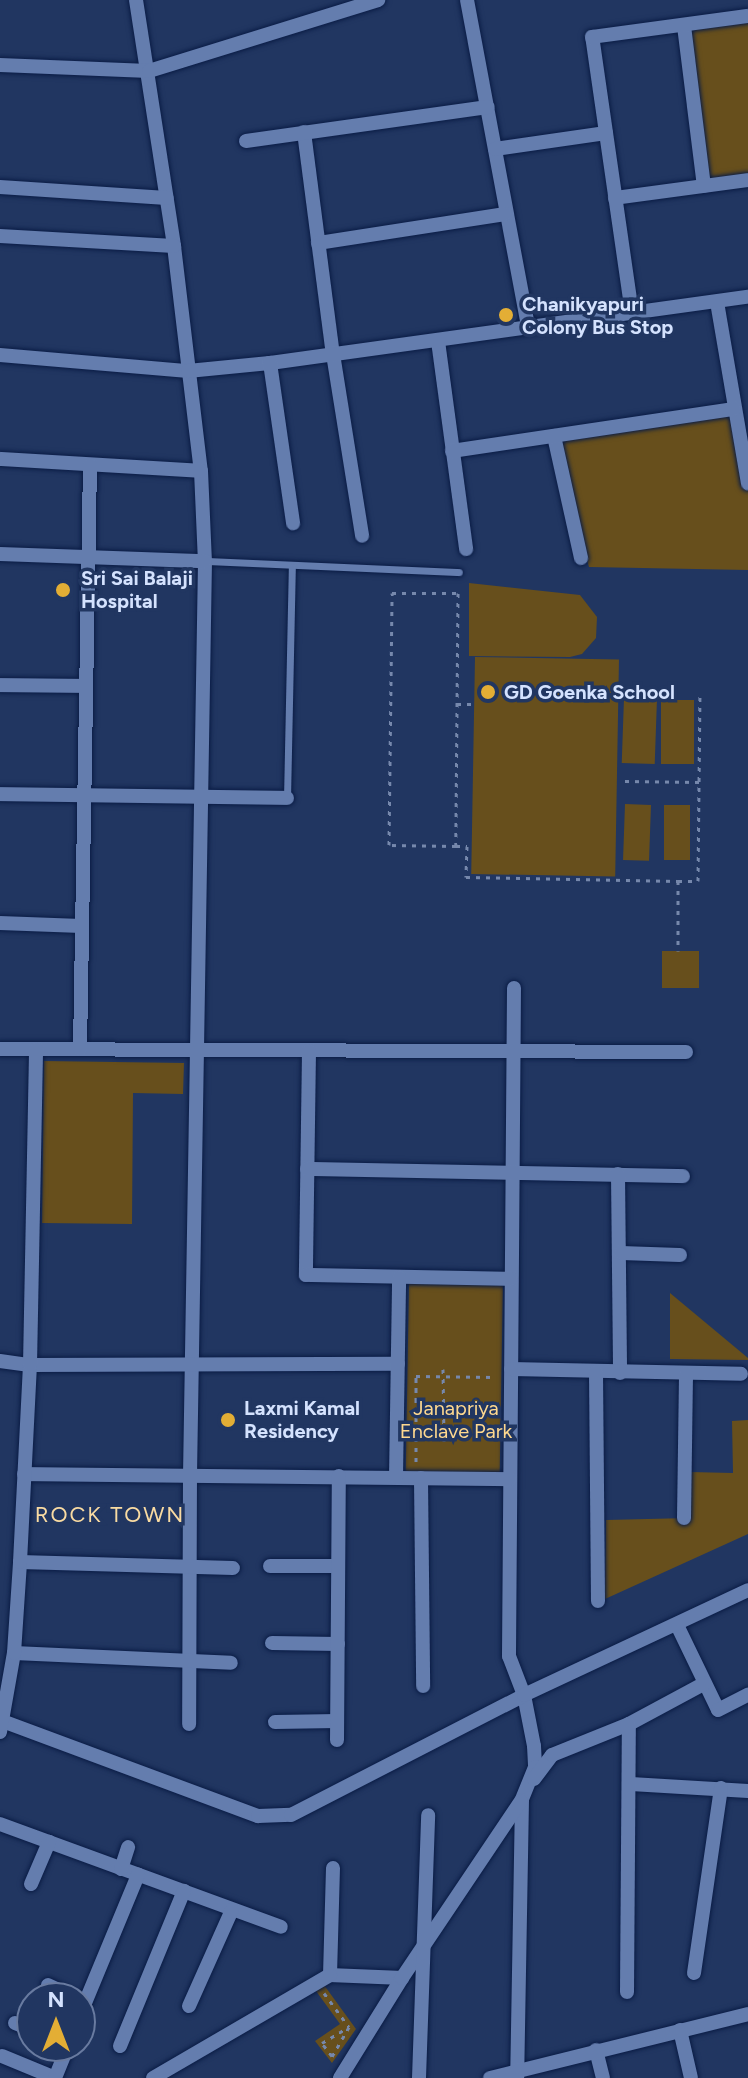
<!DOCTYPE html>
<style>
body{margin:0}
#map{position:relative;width:748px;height:2078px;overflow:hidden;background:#213661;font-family:Figtree,sans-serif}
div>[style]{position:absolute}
.green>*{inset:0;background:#674f1c;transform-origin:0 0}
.path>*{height:3px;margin-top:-1.5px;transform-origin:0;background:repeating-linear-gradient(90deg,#7688ac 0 4px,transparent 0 10px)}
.roads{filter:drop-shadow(0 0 2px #0a1c45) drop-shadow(0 0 2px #0a1c45)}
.lane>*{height:7px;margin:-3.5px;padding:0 3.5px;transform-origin:3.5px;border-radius:3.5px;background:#647dae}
.street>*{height:14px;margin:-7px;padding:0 7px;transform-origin:7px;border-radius:7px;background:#647dae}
.dots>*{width:22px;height:22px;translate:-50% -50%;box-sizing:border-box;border:4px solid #213661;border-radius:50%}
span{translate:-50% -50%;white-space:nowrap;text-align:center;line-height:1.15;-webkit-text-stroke:7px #213661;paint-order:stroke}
.poi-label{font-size:20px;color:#d4e2fe;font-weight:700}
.left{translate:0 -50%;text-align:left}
.park-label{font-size:20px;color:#fed88f}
.neighbourhood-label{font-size:22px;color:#f9dba2;letter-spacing:2px}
.north{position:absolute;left:16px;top:1982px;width:80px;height:80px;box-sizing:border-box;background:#213661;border:2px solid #697ba0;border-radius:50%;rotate:0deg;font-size:22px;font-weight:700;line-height:32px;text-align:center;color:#d4e2fe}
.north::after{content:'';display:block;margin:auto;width:28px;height:36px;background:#e3ae35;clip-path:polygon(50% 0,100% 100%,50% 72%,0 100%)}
</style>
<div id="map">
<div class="green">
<div style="clip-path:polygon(748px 16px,748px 180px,704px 186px,684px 26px)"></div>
<div style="clip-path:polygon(734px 409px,748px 483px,748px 570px,589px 567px,554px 436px)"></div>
<div style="clip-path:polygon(469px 583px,580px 595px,597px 617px,596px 638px,582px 654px,570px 657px,469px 656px)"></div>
<div style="left:475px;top:657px;width:144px;height:217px;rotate:1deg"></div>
<div style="left:624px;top:698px;width:33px;height:65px;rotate:2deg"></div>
<div style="left:661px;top:700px;width:33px;height:64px"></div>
<div style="left:625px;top:804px;width:26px;height:56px;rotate:2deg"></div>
<div style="left:664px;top:805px;width:26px;height:55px"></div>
<div style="left:662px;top:951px;width:37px;height:37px"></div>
<div style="clip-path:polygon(44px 1061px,184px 1063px,183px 1094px,133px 1093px,132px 1224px,42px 1223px)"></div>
<div style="left:409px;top:1283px;width:94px;height:190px;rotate:1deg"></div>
<div style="clip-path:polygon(670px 1293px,748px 1358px,748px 1360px,670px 1359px)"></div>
<div style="clip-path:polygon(748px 1420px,748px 1534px,605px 1599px,606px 1520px,689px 1518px,689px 1472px,733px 1473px,732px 1421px)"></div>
<div style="clip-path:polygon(324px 1985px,356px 2029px,332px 2063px,315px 2041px,340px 2024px,316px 1991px)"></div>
</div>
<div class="path">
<div style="left:392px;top:593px;width:66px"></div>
<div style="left:458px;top:593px;width:253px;rotate:90.5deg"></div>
<div style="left:456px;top:846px;width:67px;rotate:-179.1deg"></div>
<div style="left:389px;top:845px;width:252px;rotate:-89.3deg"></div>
<div style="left:457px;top:704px;width:17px"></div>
<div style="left:625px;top:781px;width:74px;rotate:0.8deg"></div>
<div style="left:456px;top:846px;width:11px"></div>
<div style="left:467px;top:846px;width:31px;rotate:92deg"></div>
<div style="left:466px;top:877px;width:212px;rotate:1.1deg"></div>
<div style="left:678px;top:881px;width:70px;rotate:90deg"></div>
<div style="left:678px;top:881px;width:20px"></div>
<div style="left:698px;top:881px;width:185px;rotate:-89.4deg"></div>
<div style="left:443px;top:1369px;width:72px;rotate:89.2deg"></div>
<div style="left:416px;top:1462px;width:86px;rotate:-90deg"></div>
<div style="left:416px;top:1376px;width:80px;rotate:0.7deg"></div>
<div style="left:324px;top:1993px;width:42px;rotate:53.7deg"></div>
<div style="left:349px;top:2027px;width:34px;rotate:120deg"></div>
<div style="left:332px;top:2056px;width:16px;rotate:-128deg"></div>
<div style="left:322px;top:2043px;width:31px;rotate:-31deg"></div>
</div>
<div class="roads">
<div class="lane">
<div style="left:205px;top:561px;width:254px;rotate:2.5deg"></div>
<div style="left:287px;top:798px;width:231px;rotate:-88.8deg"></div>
</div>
<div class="street">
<div style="left:136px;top:0;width:249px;rotate:81.2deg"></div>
<div style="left:174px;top:246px;width:227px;rotate:83.2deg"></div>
<div style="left:201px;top:471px;width:90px;rotate:87.5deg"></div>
<div style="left:205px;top:561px;width:913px;rotate:90.94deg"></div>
<div style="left:190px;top:1474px;width:250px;rotate:90.2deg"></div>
<div style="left:467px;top:0;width:333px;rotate:79.4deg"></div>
<div style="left:684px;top:26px;width:161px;rotate:82.9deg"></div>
<div style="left:0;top:65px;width:149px;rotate:2.3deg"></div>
<div style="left:149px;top:71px;width:240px;rotate:-17.2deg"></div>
<div style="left:304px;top:132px;width:224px;rotate:82.6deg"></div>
<div style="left:333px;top:354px;width:184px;rotate:80.9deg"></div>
<div style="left:246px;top:141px;width:244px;rotate:-8deg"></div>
<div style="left:495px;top:149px;width:112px;rotate:-8.2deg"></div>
<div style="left:0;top:187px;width:167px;rotate:3.8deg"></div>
<div style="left:615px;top:198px;width:134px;rotate:-7.7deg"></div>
<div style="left:0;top:236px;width:174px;rotate:3.3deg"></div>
<div style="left:318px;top:243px;width:189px;rotate:-8.8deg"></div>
<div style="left:717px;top:302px;width:184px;rotate:80.3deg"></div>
<div style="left:632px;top:313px;width:279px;rotate:-98.2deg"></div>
<div style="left:592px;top:37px;width:157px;rotate:-7.7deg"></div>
<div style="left:438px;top:341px;width:210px;rotate:82.3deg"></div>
<div style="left:0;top:355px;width:189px;rotate:4.9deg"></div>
<div style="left:188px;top:371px;width:82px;rotate:-5.6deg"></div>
<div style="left:270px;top:363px;width:483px;rotate:-7.9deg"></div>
<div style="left:270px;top:363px;width:162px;rotate:81.8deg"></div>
<div style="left:554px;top:436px;width:125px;rotate:77.5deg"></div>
<div style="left:452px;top:451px;width:285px;rotate:-8.5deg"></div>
<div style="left:0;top:459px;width:201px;rotate:3.4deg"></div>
<div style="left:0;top:554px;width:205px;rotate:2deg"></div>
<div style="left:0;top:685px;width:85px;rotate:0.7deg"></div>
<div style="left:0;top:794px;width:287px;rotate:0.8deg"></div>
<div style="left:0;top:923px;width:81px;rotate:2.1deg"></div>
<div style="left:514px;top:988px;width:668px;rotate:90.43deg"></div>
<div style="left:509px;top:1656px;width:42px;rotate:69deg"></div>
<div style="left:524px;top:1695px;width:52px;rotate:78.9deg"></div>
<div style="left:534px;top:1746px;width:21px;rotate:87deg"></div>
<div style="left:535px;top:1767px;width:35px;rotate:112deg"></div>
<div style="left:522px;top:1800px;width:278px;rotate:91deg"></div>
<div style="left:0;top:1049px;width:686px;rotate:0.25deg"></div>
<div style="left:80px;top:1049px;width:584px;rotate:-89.02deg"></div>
<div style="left:309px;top:1051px;width:224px;rotate:90.8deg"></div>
<div style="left:306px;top:1275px;width:205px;rotate:1.1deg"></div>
<div style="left:307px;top:1169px;width:376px;rotate:1.1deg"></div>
<div style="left:618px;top:1174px;width:199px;rotate:89.4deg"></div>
<div style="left:621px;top:1253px;width:59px;rotate:1.9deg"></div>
<div style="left:0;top:1361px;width:30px;rotate:8deg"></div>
<div style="left:30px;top:1365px;width:368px;rotate:-0.2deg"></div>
<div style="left:511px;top:1369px;width:230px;rotate:1.2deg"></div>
<div style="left:596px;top:1372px;width:229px;rotate:89.5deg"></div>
<div style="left:24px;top:1474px;width:486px;rotate:0.6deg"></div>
<div style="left:396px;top:1477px;width:200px;rotate:-89.1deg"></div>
<div style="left:421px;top:1478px;width:208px;rotate:89.4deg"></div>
<div style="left:684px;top:1518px;width:145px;rotate:-89.2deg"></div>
<div style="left:20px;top:1562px;width:213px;rotate:1.6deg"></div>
<div style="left:270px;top:1566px;width:68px"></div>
<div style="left:677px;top:1625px;width:94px;rotate:64.2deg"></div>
<div style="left:718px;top:1710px;width:34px;rotate:-27deg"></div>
<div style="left:272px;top:1643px;width:66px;rotate:0.9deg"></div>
<div style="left:14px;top:1653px;width:217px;rotate:2.6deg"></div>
<div style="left:5px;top:1722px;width:270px;rotate:20.4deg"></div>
<div style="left:258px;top:1816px;width:33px;rotate:-2deg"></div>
<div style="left:291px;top:1815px;width:262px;rotate:-27.2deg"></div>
<div style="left:524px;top:1695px;width:247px;rotate:-25.1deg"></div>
<div style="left:275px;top:1722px;width:62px;rotate:-0.9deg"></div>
<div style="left:0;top:1732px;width:80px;rotate:-80deg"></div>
<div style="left:14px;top:1653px;width:91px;rotate:-86.2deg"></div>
<div style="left:20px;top:1562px;width:197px;rotate:-87.1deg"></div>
<div style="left:30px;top:1365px;width:316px;rotate:-88.9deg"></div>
<div style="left:337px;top:1740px;width:264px;rotate:-89.6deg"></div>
<div style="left:534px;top:1779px;width:30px;rotate:-53deg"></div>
<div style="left:552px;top:1755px;width:83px;rotate:-21.9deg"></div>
<div style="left:629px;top:1724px;width:86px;rotate:-28.3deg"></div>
<div style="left:631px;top:1784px;width:117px;rotate:3.4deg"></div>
<div style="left:0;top:1824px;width:299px;rotate:20.1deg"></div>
<div style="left:333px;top:1868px;width:107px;rotate:91.6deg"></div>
<div style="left:330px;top:1975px;width:72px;rotate:2.4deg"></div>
<div style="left:121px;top:1869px;width:23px;rotate:-72deg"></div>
<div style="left:31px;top:1884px;width:46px;rotate:-66.8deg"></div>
<div style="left:694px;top:1973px;width:187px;rotate:-81.7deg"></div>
<div style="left:48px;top:1985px;width:31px;rotate:25deg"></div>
<div style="left:627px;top:1992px;width:268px;rotate:-89.6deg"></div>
<div style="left:189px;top:2006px;width:105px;rotate:-65.9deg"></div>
<div style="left:80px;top:2015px;width:152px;rotate:-67.5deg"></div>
<div style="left:15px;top:2023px;width:18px;rotate:22deg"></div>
<div style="left:680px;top:2030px;width:49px;rotate:77.1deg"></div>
<div style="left:120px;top:2046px;width:168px;rotate:-67.6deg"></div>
<div style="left:596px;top:2050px;width:29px;rotate:76deg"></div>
<div style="left:2px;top:2056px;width:57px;rotate:22.5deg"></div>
<div style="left:55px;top:2078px;width:35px;rotate:-68deg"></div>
<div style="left:153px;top:2078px;width:205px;rotate:-30.2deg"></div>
<div style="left:340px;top:2078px;width:118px;rotate:-58.2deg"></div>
<div style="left:402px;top:1978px;width:213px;rotate:-56.1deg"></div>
<div style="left:419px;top:2078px;width:263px;rotate:-88deg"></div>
<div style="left:490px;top:2078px;width:266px;rotate:-13.9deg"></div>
</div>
</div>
<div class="dots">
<div style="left:506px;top:315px;background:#e3ae35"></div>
<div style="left:63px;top:590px;background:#e3ae35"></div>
<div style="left:488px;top:692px;background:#e3ae35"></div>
<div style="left:228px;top:1420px;background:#e3ae35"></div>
</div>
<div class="poi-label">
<span class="left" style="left:522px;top:316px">Chanikyapuri<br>Colony Bus Stop</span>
<span class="left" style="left:81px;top:590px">Sri Sai Balaji<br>Hospital</span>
<span class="left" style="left:504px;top:692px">GD Goenka School</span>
<span class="left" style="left:244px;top:1420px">Laxmi Kamal<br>Residency</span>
</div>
<div class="park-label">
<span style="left:456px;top:1420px">Janapriya<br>Enclave Park</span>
</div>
<div class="neighbourhood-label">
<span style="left:110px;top:1515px">ROCK TOWN</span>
</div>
<div class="north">N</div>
</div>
